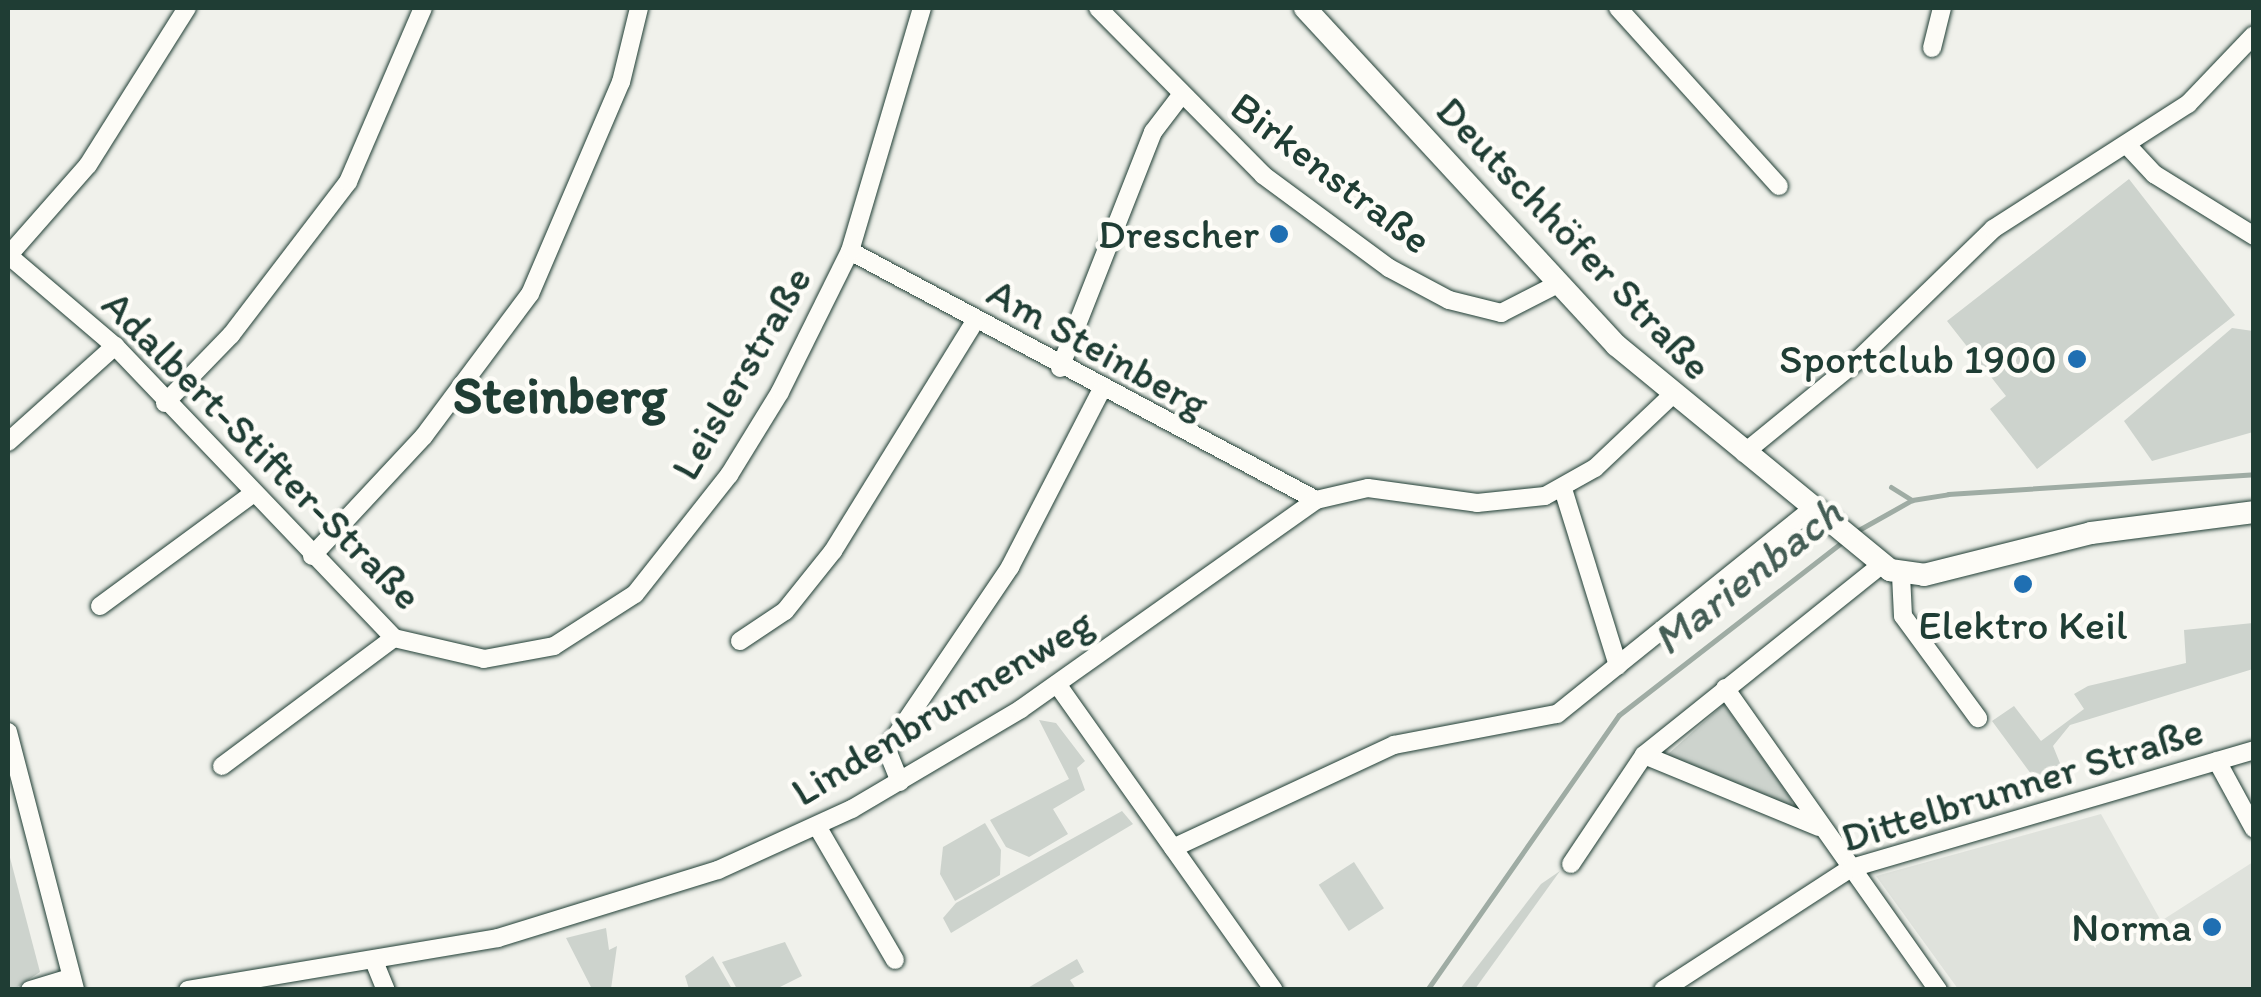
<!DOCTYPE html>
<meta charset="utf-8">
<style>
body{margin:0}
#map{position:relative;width:2261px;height:997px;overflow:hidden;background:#f0f1eb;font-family:Itim,sans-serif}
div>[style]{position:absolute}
.built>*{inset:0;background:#dfe2dc}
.green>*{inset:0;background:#cdd3cd;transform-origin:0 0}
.stream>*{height:5px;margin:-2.5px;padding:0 2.5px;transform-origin:2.5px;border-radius:2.5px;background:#9faca4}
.roads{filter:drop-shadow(0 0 2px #1f3d34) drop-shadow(0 0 2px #1f3d34)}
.minor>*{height:18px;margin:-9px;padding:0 9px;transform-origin:9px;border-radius:9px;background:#fdfcf7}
.major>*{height:22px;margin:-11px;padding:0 11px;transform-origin:11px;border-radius:11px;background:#fdfcf7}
.dots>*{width:28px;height:28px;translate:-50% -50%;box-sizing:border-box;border:5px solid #fdfcf7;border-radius:50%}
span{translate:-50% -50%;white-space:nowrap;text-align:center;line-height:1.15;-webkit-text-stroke:9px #fdfcf7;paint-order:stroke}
.street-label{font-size:42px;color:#1f3d34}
.poi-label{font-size:42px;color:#1f3d34}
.right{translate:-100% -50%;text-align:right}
.water-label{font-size:45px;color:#455e56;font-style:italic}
.district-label{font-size:52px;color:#1f3d34;font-weight:700}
.frame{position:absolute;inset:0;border:10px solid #1f3d34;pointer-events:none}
</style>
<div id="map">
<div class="built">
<div style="clip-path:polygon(2101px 814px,2161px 921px,2253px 862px,2253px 989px,1958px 989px,1876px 876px)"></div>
</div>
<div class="green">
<div style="clip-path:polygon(2129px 179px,2235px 315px,2037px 469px,1990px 409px,2006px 396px,1947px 321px)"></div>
<div style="clip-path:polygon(2232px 328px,2253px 331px,2253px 432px,2152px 461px,2124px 421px)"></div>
<div style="clip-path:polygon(2253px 623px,2253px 669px,2070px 725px,2053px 746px,2064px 773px,2037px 782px,1992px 721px,2014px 706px,2041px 741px,2084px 709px,2074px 694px,2088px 686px,2186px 663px,2184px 630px)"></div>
<div style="clip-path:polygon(1724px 704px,1792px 800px,1791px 807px,1667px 755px)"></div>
<div style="clip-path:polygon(1039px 720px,1056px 723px,1085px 761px,1077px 768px,1085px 790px,1053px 809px,1068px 834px,1029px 857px,1006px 847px,990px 820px,1069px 779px)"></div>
<div style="clip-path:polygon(1122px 811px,1133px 824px,951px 933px,943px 918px,956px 903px)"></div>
<div style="clip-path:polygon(985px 823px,1001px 850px,1000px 875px,955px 901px,940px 874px,943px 847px)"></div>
<div style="clip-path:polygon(8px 850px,40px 972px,13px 990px,8px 989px)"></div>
<div style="left:1354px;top:862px;width:55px;height:42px;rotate:57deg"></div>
<div style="clip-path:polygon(1560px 871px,1475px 989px,1460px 989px,1541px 884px)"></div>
<div style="clip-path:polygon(606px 928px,609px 950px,617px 946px,611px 989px,592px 989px,566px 938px)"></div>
<div style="clip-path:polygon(785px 942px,802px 976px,776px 989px,737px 989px,722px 962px)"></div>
<div style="clip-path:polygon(713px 956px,732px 989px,689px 989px,685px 976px)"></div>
<div style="clip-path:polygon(1077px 959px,1084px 972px,1070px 980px,1076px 989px,1026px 989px)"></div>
</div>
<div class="stream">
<div style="left:1891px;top:487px;width:25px;rotate:32deg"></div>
<div style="left:1855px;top:532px;width:65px;rotate:-29.3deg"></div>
<div style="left:1912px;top:500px;width:36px;rotate:-9deg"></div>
<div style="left:1948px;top:494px;width:307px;rotate:-3.7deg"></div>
<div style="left:1427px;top:990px;width:335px;rotate:-55.1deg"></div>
<div style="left:1619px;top:715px;width:282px;rotate:-37.8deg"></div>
</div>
<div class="roads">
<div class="minor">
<div style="left:1098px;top:8px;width:235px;rotate:45.3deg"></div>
<div style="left:1263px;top:175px;width:157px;rotate:36.4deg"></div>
<div style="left:1389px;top:268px;width:68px;rotate:28.1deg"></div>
<div style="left:1449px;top:300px;width:54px;rotate:14deg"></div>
<div style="left:1501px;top:313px;width:62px;rotate:-27deg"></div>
<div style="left:1618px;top:8px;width:240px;rotate:47.9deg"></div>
<div style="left:1932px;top:48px;width:41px;rotate:-76deg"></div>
<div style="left:2127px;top:145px;width:40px;rotate:47deg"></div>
<div style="left:2154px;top:174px;width:118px;rotate:31.8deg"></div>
<div style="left:850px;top:251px;width:528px;rotate:28.12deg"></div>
<div style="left:8px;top:255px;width:140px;rotate:40.4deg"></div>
<div style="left:115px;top:346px;width:404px;rotate:46.3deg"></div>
<div style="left:394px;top:638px;width:92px;rotate:13.1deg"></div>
<div style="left:484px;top:659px;width:71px;rotate:-10.5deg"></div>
<div style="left:554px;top:646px;width:96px;rotate:-32.7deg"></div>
<div style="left:635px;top:594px;width:152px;rotate:-51.7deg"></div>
<div style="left:729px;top:475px;width:97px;rotate:-58.4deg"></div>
<div style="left:780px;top:392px;width:157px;rotate:-63.6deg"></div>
<div style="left:850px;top:251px;width:253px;rotate:-73.5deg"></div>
<div style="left:8px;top:256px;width:121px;rotate:-48.7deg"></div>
<div style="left:88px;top:165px;width:186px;rotate:-57.8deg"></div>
<div style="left:1060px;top:368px;width:254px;rotate:-68.5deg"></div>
<div style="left:1153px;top:132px;width:43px;rotate:-52.6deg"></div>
<div style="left:165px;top:403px;width:95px;rotate:-45.9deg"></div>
<div style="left:231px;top:335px;width:193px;rotate:-52.6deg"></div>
<div style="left:348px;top:182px;width:189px;rotate:-66.7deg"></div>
<div style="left:8px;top:442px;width:144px;rotate:-41.9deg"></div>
<div style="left:1744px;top:453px;width:146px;rotate:-39.2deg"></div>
<div style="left:1857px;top:361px;width:190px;rotate:-44.1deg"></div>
<div style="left:1993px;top:229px;width:232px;rotate:-32.7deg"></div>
<div style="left:2188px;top:104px;width:95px;rotate:-46.3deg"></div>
<div style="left:1563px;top:489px;width:185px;rotate:72.7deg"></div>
<div style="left:312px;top:556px;width:164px;rotate:-47deg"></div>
<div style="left:424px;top:436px;width:177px;rotate:-53.3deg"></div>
<div style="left:530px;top:294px;width:231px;rotate:-66.8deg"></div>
<div style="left:621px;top:82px;width:76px;rotate:-76.3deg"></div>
<div style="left:1901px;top:575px;width:41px;rotate:87.2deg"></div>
<div style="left:1903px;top:616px;width:127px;rotate:53.7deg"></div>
<div style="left:100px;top:606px;width:187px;rotate:-36.3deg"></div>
<div style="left:740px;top:641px;width:54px;rotate:-33.7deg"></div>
<div style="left:785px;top:611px;width:77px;rotate:-51.3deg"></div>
<div style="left:833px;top:551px;width:270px;rotate:-58.3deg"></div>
<div style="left:1057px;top:684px;width:375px;rotate:54.7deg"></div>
<div style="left:1725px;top:688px;width:370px;rotate:54.8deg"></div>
<div style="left:8px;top:732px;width:267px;rotate:75.4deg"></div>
<div style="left:1644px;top:755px;width:189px;rotate:22.4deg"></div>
<div style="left:2217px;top:761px;width:77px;rotate:61.4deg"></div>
<div style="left:222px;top:766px;width:214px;rotate:-36.7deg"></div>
<div style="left:900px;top:782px;width:35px;rotate:-112deg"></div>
<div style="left:887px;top:749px;width:220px;rotate:-55.9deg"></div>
<div style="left:1010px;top:567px;width:198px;rotate:-62.7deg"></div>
<div style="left:817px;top:826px;width:155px;rotate:59.8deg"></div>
<div style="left:1173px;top:848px;width:244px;rotate:-25deg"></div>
<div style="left:1394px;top:745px;width:166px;rotate:-10.8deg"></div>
<div style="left:1557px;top:714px;width:330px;rotate:-38.8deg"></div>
<div style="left:1571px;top:864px;width:131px;rotate:-56.2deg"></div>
<div style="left:1644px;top:755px;width:304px;rotate:-38.7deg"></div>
<div style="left:374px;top:961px;width:31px;rotate:68deg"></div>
<div style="left:30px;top:990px;width:42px;rotate:-16.7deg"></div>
<div style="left:188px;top:990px;width:314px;rotate:-9.5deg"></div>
<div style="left:498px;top:938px;width:230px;rotate:-17.2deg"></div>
<div style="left:718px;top:870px;width:147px;rotate:-24.5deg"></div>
<div style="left:852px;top:809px;width:196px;rotate:-30.6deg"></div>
<div style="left:1021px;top:709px;width:362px;rotate:-35.3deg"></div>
<div style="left:1316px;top:500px;width:53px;rotate:-13deg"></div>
<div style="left:1368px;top:488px;width:110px;rotate:7.8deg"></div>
<div style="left:1477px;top:503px;width:68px;rotate:-5.9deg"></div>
<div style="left:1545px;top:496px;width:57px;rotate:-29.2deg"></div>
<div style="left:1595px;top:468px;width:103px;rotate:-43.4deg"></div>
<div style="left:1663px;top:990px;width:224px;rotate:-33deg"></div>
<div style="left:1851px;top:868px;width:420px;rotate:-16.3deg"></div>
</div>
<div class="major">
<div style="left:1305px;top:8px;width:459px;rotate:47.3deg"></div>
<div style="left:1616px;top:345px;width:355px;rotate:39.4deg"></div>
<div style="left:1890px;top:570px;width:34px;rotate:8deg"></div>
<div style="left:1924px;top:575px;width:172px;rotate:-14.1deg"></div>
<div style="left:2091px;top:533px;width:164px;rotate:-7.3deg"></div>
</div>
</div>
<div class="dots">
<div style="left:1279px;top:234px;background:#1f6fb2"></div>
<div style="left:2077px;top:359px;background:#1f6fb2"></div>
<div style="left:2023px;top:584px;background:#1f6fb2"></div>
<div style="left:2212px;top:927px;background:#1f6fb2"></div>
</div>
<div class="street-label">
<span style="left:1331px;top:173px;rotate:37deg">Birkenstraße</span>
<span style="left:1574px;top:238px;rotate:46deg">Deutschhöfer Straße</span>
<span style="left:1098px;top:348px;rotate:29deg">Am Steinberg</span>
<span style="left:741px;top:373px;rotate:-60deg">Leislerstraße</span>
<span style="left:262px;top:450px;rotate:45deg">Adalbert-Stifter-Straße</span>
<span style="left:942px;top:707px;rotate:-31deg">Lindenbrunnenweg</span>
<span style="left:2022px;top:784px;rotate:-17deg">Dittelbrunner Straße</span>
</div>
<div class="poi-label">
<span class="right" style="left:1259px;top:234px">Drescher</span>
<span class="right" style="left:2057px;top:359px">Sportclub 1900</span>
<span style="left:2023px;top:625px">Elektro Keil</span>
<span class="right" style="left:2192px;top:927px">Norma</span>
</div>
<div class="water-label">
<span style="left:1747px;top:576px;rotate:-38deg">Marienbach</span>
</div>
<div class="district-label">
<span style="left:560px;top:396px">Steinberg</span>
</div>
<div class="frame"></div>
</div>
